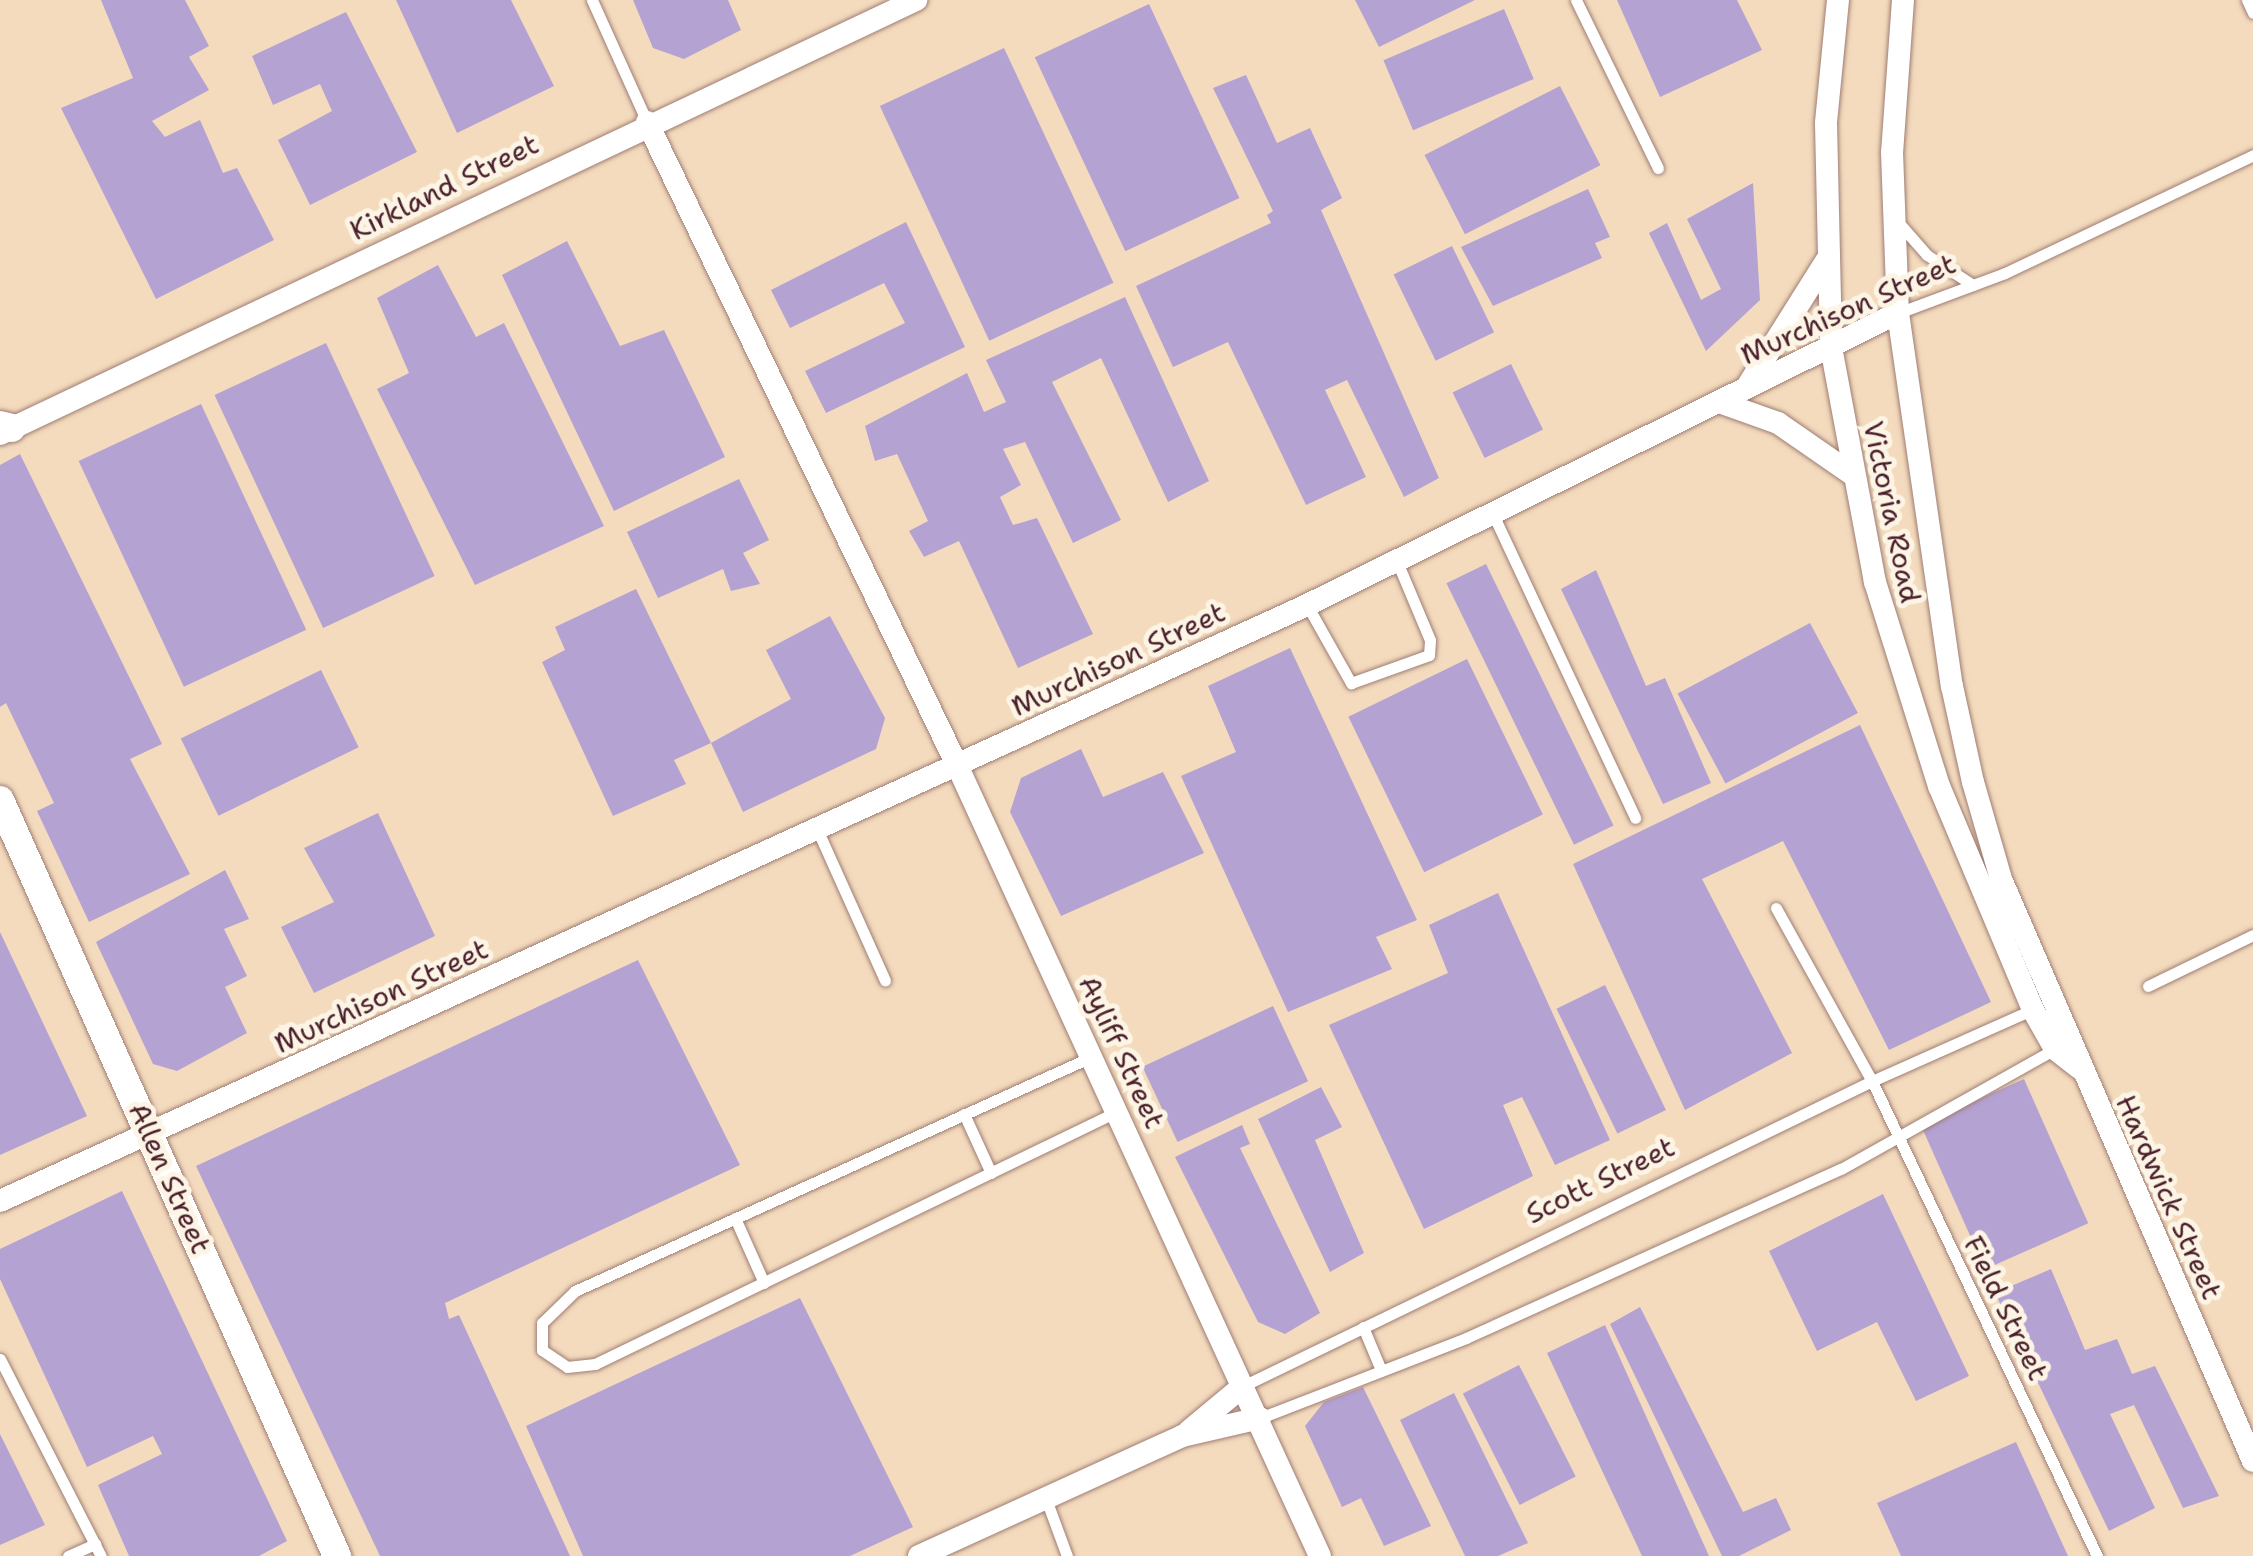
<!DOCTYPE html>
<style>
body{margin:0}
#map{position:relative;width:2253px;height:1556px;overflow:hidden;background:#f4dbbd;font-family:"Shantell Sans",sans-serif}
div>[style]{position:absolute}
.building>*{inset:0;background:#b4a2d3;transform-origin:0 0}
.roads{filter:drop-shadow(0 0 2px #9f7d74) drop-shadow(0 0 2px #9f7d74)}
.service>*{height:11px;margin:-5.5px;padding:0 5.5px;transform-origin:5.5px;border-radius:5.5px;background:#fff}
.minor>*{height:22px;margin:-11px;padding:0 11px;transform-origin:11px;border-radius:11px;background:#fff}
.tertiary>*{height:28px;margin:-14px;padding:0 14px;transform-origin:14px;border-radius:14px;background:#fff}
span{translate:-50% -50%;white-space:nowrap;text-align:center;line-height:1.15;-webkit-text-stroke:10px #fcf5e5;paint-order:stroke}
.street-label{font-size:28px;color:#4a1f2b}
</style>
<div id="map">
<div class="building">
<div style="clip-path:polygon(101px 0,185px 0,209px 46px,189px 57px,209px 90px,152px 121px,165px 137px,200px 120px,223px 173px,237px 168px,274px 240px,156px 299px,61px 108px,133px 78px)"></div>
<div style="clip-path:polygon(396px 0,511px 0,554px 86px,457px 133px)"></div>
<div style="clip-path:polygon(633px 0,728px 0,741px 30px,684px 59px,653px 48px)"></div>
<div style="clip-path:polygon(1355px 0,1475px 0,1379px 47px)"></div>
<div style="clip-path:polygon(1617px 0,1737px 0,1762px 50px,1660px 97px)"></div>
<div style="left:1149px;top:4px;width:214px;height:126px;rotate:65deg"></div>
<div style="left:1504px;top:9px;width:76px;height:131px;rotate:67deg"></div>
<div style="clip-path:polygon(346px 12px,417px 152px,310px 205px,278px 140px,332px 111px,320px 84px,273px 105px,252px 56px)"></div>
<div style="left:1004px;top:48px;width:259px;height:137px;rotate:65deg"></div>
<div style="clip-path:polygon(1246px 75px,1277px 143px,1310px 128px,1342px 198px,1321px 210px,1439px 478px,1404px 497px,1347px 380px,1325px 390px,1366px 477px,1306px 505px,1228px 342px,1173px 367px,1136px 286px,1271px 223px,1267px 215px,1273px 211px,1213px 88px)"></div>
<div style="left:1560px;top:86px;width:89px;height:152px;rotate:63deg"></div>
<div style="clip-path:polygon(1753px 183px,1760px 300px,1706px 351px,1649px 233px,1667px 223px,1701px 300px,1721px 289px,1687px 219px)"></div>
<div style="clip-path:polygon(1588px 189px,1610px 237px,1595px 243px,1602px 258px,1493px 306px,1461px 247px)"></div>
<div style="clip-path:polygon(906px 222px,965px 347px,826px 413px,805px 371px,905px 323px,884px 283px,790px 328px,771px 290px)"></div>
<div style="clip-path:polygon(567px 241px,620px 346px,664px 330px,725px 457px,614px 511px,502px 275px)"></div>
<div style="left:1452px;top:246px;width:96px;height:65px;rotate:64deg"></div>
<div style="clip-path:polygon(438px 265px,476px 337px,504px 323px,604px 526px,475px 585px,377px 389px,409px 373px,377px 298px)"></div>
<div style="clip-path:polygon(1125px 297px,1209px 481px,1168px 502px,1101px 358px,1052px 382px,1121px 520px,1073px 543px,1025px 442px,1003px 449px,1021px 485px,1000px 497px,1013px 525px,1037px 518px,1093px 634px,1018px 668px,959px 541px,924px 557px,909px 531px,928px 521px,897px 454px,875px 461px,865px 426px,967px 373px,984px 412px,1006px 402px,986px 360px)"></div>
<div style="left:326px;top:343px;width:257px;height:123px;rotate:65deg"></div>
<div style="left:1511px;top:364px;width:73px;height:65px;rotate:64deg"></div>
<div style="left:201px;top:404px;width:249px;height:135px;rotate:65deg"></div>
<div style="clip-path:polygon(20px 454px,162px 744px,130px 759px,190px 874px,89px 922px,37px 811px,54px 803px,6px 703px,0 707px,0 465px)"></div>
<div style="clip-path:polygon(739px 479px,769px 540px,743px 553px,760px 584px,731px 591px,723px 569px,658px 598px,627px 532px)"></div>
<div style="left:1486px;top:564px;width:291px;height:44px;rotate:64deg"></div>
<div style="clip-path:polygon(1596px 570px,1646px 686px,1665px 678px,1711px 783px,1663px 804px,1561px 589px)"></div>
<div style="clip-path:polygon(636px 589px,711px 743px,674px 760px,686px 784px,613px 816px,542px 662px,565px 650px,555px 627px)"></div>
<div style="clip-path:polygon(830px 616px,885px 718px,876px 749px,743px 812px,711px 743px,791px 699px,766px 650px)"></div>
<div style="left:1810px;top:623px;width:102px;height:150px;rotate:62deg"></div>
<div style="clip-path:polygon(1290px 648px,1417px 920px,1376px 937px,1392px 969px,1288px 1012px,1181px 776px,1236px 752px,1208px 686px)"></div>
<div style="left:1467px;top:659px;width:173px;height:132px;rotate:64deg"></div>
<div style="left:321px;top:670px;width:86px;height:156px;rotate:64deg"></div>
<div style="clip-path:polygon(1860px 725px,1991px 1002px,1889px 1050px,1783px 841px,1702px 879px,1792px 1053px,1685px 1110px,1573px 864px)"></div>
<div style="clip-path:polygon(1081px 749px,1103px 797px,1163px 772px,1204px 853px,1061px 916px,1010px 812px,1021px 778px)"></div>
<div style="clip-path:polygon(378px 813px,435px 936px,314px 993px,281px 927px,334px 902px,304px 848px)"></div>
<div style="clip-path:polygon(225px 870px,249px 919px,224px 929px,247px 976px,225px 987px,247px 1033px,177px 1071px,153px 1064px,96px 942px)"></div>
<div style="clip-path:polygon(1498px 893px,1610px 1140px,1555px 1165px,1522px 1097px,1503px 1105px,1533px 1176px,1424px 1229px,1329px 1025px,1448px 973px,1429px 925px)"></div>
<div style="clip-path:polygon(0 932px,87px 1116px,0 1155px)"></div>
<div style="clip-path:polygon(638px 960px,740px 1165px,445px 1303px,449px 1319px,459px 1315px,570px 1556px,380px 1556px,196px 1166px)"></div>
<div style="left:1605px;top:985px;width:139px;height:54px;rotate:64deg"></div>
<div style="left:1273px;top:1006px;width:83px;height:144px;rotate:65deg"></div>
<div style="left:2024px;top:1079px;width:158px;height:113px;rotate:66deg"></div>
<div style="clip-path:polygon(1321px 1087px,1342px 1127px,1315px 1140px,1364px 1253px,1330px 1272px,1258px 1119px)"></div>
<div style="clip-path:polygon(1242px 1125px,1250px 1144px,1240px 1148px,1320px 1313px,1285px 1334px,1258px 1322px,1175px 1157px)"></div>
<div style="clip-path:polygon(122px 1191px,287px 1541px,259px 1556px,129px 1556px,98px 1485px,162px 1454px,153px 1436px,87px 1467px,0 1279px,0 1249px)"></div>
<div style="clip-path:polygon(1883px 1194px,1969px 1376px,1916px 1401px,1877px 1322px,1817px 1351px,1769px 1251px)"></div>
<div style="clip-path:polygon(2051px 1269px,2085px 1350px,2117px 1339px,2132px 1374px,2155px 1366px,2219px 1496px,2183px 1508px,2134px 1405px,2110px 1414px,2155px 1508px,2109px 1531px,1995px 1293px)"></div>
<div style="clip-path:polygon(800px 1298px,913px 1527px,850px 1556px,583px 1556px,526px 1426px)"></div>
<div style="clip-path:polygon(1640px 1307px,1743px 1512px,1776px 1498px,1791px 1530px,1739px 1556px,1722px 1556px,1610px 1324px)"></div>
<div style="clip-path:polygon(1605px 1325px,1709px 1556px,1642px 1556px,1547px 1353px)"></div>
<div style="left:1519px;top:1365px;width:125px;height:63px;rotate:63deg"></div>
<div style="clip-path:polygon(1363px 1387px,1431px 1526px,1384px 1546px,1361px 1498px,1342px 1507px,1305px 1426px,1324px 1402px)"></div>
<div style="clip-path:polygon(1454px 1393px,1528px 1543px,1498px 1556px,1465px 1556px,1400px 1420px)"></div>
<div style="clip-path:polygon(0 1434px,45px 1525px,0 1545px)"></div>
<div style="clip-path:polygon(2016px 1442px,2068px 1556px,1901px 1556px,1877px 1503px)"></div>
</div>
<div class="roads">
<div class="service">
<div style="left:592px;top:0;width:134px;rotate:65.7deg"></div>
<div style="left:1576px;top:0;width:187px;rotate:64deg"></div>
<div style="left:2247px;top:0;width:14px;rotate:65deg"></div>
<div style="left:1898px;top:222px;width:44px;rotate:48.7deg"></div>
<div style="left:1927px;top:255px;width:55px;rotate:33.1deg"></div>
<div style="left:1898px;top:313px;width:114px;rotate:-20.5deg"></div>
<div style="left:2005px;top:273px;width:275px;rotate:-25.4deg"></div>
<div style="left:1491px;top:510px;width:340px;rotate:64.9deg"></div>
<div style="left:1307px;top:605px;width:90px;rotate:60.6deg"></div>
<div style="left:1351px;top:683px;width:83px;rotate:-19.7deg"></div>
<div style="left:1429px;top:655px;width:15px;rotate:-86deg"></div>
<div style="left:1430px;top:640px;width:88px;rotate:-112.8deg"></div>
<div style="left:817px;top:829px;width:166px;rotate:65.8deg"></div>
<div style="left:1776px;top:908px;width:198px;rotate:61deg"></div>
<div style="left:1872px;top:1081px;width:526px;rotate:64.65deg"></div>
<div style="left:2148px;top:986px;width:117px;rotate:-25.9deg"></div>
<div style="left:1091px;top:1057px;width:567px;rotate:155.61deg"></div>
<div style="left:575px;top:1291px;width:46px;rotate:135.9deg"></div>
<div style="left:542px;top:1323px;width:27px;rotate:90deg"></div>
<div style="left:542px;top:1350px;width:30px;rotate:34deg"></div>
<div style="left:567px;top:1367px;width:28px;rotate:-6deg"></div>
<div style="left:595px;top:1364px;width:579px;rotate:-25.81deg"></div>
<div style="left:964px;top:1114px;width:65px;rotate:65.4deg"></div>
<div style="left:735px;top:1218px;width:71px;rotate:66deg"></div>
<div style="left:1363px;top:1327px;width:47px;rotate:67.3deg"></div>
<div style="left:0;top:1359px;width:221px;rotate:62.9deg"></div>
<div style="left:1243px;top:1386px;width:699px;rotate:-25.87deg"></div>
<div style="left:1872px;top:1081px;width:177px;rotate:-24deg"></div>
<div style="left:1260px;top:1418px;width:221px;rotate:-21.2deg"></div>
<div style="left:1466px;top:1338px;width:411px;rotate:-24.3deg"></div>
<div style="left:1841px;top:1169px;width:248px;rotate:-29.3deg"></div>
<div style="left:1046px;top:1499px;width:61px;rotate:69.8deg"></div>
<div style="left:68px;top:1556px;width:30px;rotate:-24deg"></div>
</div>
<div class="minor">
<div style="left:1838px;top:0;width:124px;rotate:95.6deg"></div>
<div style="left:1826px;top:123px;width:224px;rotate:88.7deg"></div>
<div style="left:1831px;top:347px;width:239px;rotate:79.4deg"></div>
<div style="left:1875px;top:582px;width:214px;rotate:72.6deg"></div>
<div style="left:1939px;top:786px;width:243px;rotate:67.2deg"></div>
<div style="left:2033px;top:1010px;width:45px;rotate:60.6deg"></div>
<div style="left:2055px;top:1049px;width:31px;rotate:38deg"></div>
<div style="left:1903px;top:0;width:152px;rotate:94.1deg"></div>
<div style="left:1892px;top:152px;width:161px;rotate:87.9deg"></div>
<div style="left:1898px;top:313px;width:377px;rotate:81.8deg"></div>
<div style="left:1952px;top:686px;width:98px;rotate:77.7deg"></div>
<div style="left:1973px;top:782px;width:101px;rotate:73.9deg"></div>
<div style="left:2001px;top:879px;width:634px;rotate:66.59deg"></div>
<div style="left:647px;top:122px;width:714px;rotate:64.26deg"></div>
<div style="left:957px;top:765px;width:870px;rotate:65.35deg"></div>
<div style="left:1748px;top:385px;width:146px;rotate:-57.8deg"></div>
<div style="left:1719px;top:402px;width:63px;rotate:19.6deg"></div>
<div style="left:1778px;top:423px;width:91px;rotate:34.7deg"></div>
<div style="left:0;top:434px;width:1014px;rotate:-25.35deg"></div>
<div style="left:0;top:1201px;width:1436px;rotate:-24.51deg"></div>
<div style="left:1307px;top:605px;width:659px;rotate:-26.29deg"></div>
<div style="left:1189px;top:1431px;width:70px;rotate:-39.8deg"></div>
<div style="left:919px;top:1556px;width:289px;rotate:-24.5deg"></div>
<div style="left:1182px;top:1436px;width:80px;rotate:-13deg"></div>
</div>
<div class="tertiary">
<div style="left:0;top:425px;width:12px;rotate:14deg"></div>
<div style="left:0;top:800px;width:828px;rotate:65.97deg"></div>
</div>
</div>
<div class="street-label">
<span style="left:444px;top:187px;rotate:-26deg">Kirkland Street</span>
<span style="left:1848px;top:309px;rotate:-24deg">Murchison Street</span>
<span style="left:1892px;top:512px;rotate:78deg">Victoria Road</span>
<span style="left:1118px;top:659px;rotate:-25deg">Murchison Street</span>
<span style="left:381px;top:996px;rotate:-25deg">Murchison Street</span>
<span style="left:1122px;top:1052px;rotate:65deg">Ayliff Street</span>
<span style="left:170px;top:1178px;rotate:66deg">Allen Street</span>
<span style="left:1600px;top:1180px;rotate:-26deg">Scott Street</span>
<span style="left:2169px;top:1197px;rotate:66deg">Hardwick Street</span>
<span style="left:2006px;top:1308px;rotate:64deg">Field Street</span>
</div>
</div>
